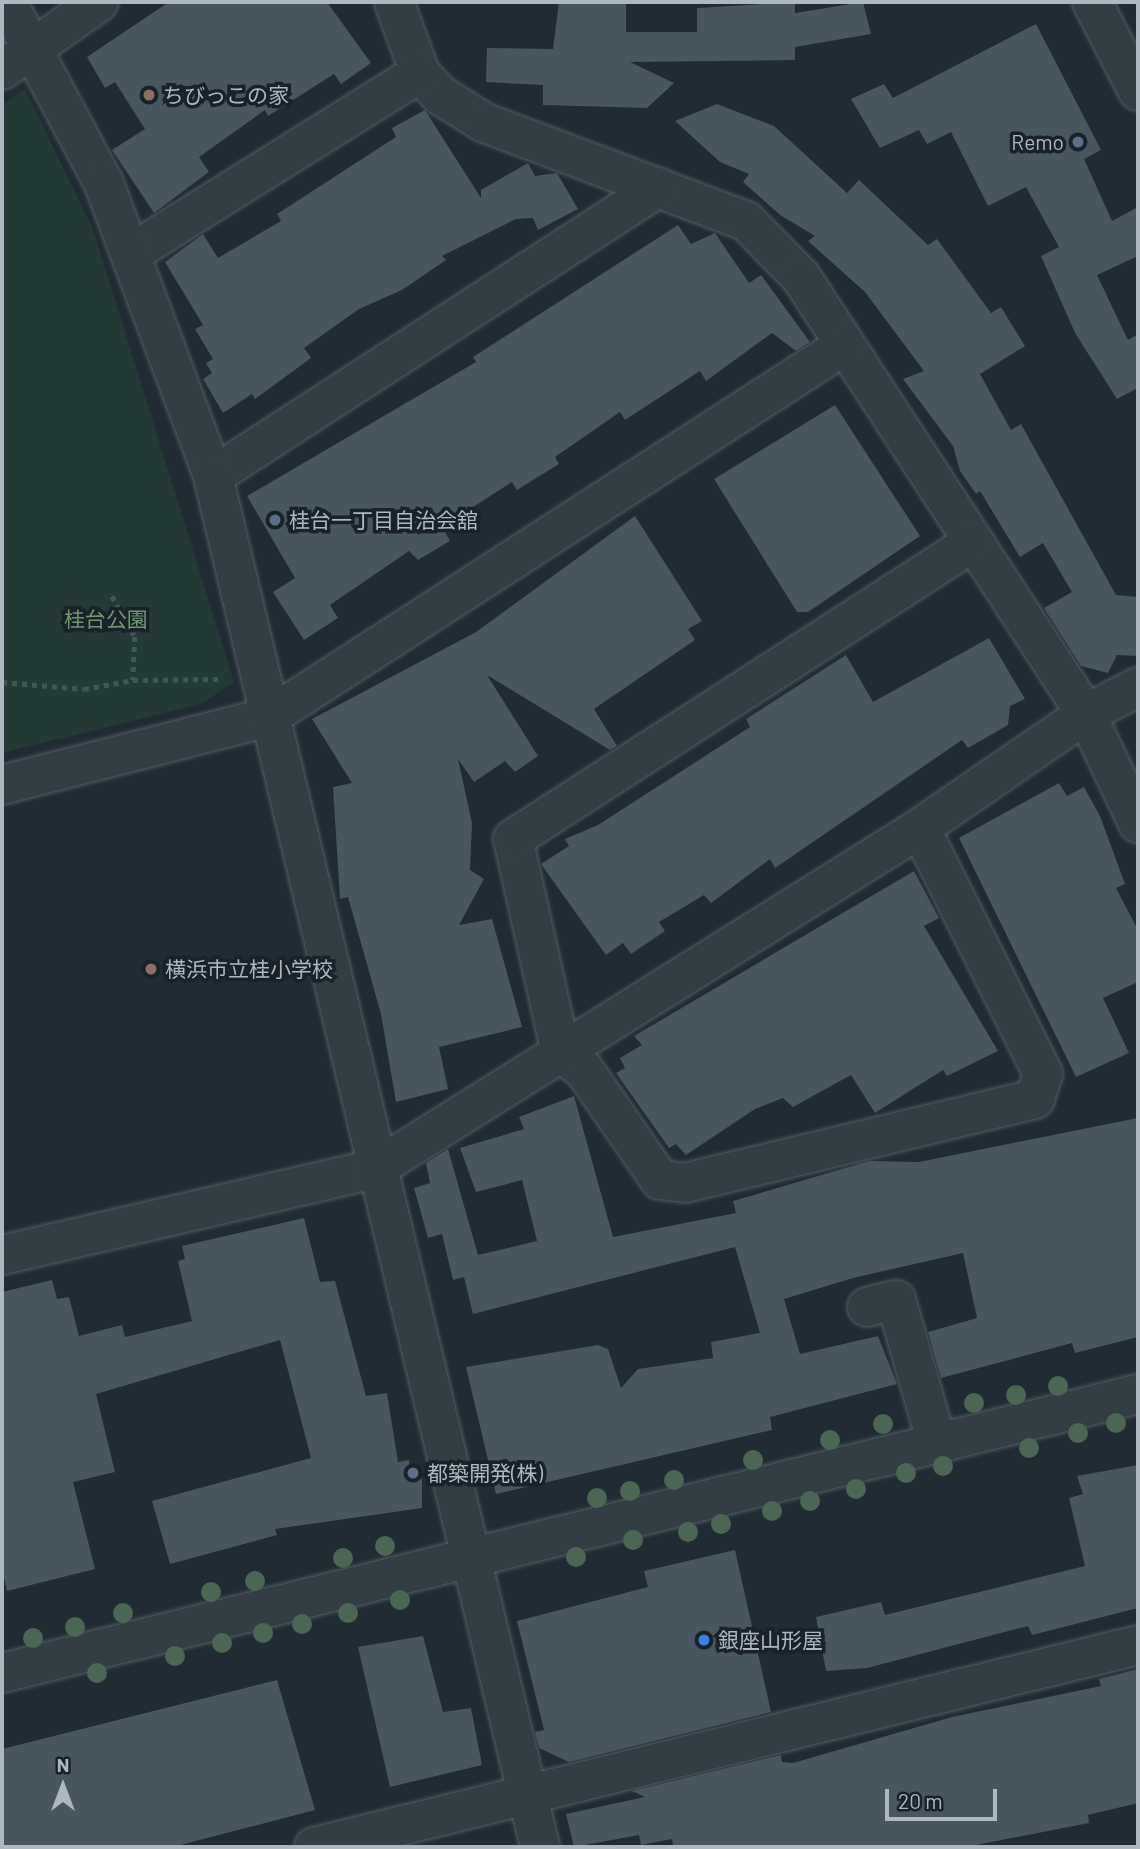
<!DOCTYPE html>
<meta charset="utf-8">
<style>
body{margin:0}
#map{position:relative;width:1140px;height:1849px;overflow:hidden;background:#202b33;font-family:Barlow,"Noto Sans JP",sans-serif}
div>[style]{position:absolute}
.green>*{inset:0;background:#253936}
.building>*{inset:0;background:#48565f}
.path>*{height:4.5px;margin-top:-2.25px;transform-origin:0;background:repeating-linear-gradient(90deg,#435655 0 5px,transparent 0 10px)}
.roads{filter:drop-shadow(0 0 2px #515b62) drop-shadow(0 0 2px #515b62)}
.minor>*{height:38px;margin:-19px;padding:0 19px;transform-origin:19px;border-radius:19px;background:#333d44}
.tertiary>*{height:38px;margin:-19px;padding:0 19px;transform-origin:19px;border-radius:19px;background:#333d44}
.trees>*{width:20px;height:20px;margin:-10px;border-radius:50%;background:#4b6655}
.dots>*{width:19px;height:19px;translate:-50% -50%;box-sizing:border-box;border:4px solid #192229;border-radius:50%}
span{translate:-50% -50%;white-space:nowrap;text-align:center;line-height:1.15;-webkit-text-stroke:7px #192229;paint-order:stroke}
.poi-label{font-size:21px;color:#adb8c1}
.left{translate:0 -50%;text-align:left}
.right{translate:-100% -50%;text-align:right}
.park-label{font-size:21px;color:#6f9671}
.frame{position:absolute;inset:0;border:4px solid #adb8c1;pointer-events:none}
.north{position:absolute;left:28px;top:1751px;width:70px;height:70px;-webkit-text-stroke:5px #192229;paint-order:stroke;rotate:0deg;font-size:19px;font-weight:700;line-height:28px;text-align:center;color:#adb8c1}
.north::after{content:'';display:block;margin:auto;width:24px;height:32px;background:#adb8c1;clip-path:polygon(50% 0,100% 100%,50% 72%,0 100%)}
.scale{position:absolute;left:885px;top:1789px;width:112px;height:32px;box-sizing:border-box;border:4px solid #adb8c1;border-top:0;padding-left:9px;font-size:21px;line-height:24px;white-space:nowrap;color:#adb8c1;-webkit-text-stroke:5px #192229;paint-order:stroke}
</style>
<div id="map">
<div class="green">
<div style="clip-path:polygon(25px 89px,93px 229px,234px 682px,201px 704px,2px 753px,2px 105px)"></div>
</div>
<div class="building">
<div style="clip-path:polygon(169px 2px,327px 2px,371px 63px,341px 84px,334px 74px,268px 116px,265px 110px,199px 157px,209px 172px,154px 213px,112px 150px,145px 129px,115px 82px,105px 88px,87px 57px)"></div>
<div style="clip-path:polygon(559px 2px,626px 2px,626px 32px,697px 32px,697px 8px,795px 2px,795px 13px,863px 2px,871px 34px,795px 47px,795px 60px,630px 62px,674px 83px,647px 108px,543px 105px,543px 85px,486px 82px,487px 48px,553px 49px)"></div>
<div style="clip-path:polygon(1036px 24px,1101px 150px,1084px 159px,1112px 221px,1138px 207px,1138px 256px,1097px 275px,1128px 340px,1138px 334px,1138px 388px,1117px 399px,1075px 333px,1041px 256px,1059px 247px,1026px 187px,988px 206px,951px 132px,927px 144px,919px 130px,880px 148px,851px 99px,884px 84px,893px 98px)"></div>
<div style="clip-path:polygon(717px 104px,774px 126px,847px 193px,859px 180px,928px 245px,937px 239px,991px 313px,1001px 307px,1025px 346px,980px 374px,1011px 430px,1021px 424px,1116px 595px,1138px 597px,1138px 656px,1117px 655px,1108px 673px,1081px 666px,1044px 608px,1072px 592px,1043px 543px,1020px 557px,980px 491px,976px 494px,960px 471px,953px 446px,903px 379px,924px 371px,865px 292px,808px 241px,815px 236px,780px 215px,743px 182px,749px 174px,720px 162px,675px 121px)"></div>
<div style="clip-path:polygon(425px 110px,481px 198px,481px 190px,528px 163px,535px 176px,557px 173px,578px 209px,538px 230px,533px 218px,516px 219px,442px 256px,446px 260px,402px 290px,359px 309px,304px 348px,311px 358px,255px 399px,252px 394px,223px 413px,203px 379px,212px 373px,206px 363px,213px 359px,195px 329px,203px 325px,165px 262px,203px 234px,218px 258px,281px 221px,277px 214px,396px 137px,392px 128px)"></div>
<div style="clip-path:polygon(678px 225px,691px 244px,715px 233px,749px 283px,761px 275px,810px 342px,796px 351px,772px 333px,706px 381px,700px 371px,625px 420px,620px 412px,555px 457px,559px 464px,517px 490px,512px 482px,442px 527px,450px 541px,418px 560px,409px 551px,330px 605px,338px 618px,304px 640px,273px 592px,295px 578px,247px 496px,476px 362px,473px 357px)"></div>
<div style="clip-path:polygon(835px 405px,920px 536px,808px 612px,797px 612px,714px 479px)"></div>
<div style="clip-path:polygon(635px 516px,702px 621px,688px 629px,695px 640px,594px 709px,617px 746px,610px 750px,487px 675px,538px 756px,515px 772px,505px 761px,474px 782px,458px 759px,472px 823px,470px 870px,484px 879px,459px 925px,492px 919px,522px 1027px,439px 1047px,448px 1089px,396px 1102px,381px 1014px,348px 897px,340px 899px,333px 787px,352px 783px,312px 719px,476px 632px)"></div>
<div style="clip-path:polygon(989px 638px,1025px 699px,1010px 706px,1008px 725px,968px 748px,962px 740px,775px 868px,770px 859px,711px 903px,704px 895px,659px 922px,665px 931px,631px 954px,623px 943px,606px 955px,541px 864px,569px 846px,565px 839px,598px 825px,750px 727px,746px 719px,846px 655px,873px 702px)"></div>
<div style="clip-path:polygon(1059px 783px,1067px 796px,1084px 787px,1100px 816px,1125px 884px,1116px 888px,1138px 930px,1138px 982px,1103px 998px,1129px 1053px,1076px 1077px,959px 838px)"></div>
<div style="clip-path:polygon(914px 871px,939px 918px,924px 926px,998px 1051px,947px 1076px,943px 1070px,875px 1113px,851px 1075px,793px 1107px,783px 1098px,755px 1109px,686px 1155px,676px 1144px,669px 1148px,616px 1073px,625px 1068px,620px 1058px,642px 1045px,634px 1036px)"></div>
<div style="clip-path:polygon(574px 1096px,613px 1237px,736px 1213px,733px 1201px,869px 1161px,919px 1162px,1138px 1118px,1138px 1337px,1075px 1353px,1072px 1343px,941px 1378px,928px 1332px,977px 1318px,963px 1253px,853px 1278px,784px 1299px,800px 1354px,878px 1336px,897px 1384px,770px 1417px,772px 1430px,496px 1494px,466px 1367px,598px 1345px,608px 1349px,621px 1388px,638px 1369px,713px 1358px,711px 1342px,760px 1333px,735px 1247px,473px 1314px,464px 1277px,453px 1280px,442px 1234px,428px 1238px,414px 1188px,430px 1183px,426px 1163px,448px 1149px,478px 1255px,537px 1241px,522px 1180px,476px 1192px,460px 1148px,524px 1129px,519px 1117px)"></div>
<div style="clip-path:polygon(304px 1218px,320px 1282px,335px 1281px,366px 1396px,387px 1393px,398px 1462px,409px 1460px,411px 1480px,422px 1479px,422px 1508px,275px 1529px,277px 1535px,170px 1564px,152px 1501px,311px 1458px,280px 1340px,96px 1394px,115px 1472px,73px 1482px,95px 1569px,7px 1591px,2px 1568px,2px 1292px,52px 1280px,57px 1299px,69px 1297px,79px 1336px,122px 1325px,125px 1337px,192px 1321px,178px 1261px,185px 1259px,182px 1246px)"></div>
<div style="clip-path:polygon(1138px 1465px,1138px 1608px,1032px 1635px,1028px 1626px,867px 1668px,826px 1671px,816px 1617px,881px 1602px,885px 1615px,1085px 1566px,1069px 1498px,1083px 1494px,1077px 1476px)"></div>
<div style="clip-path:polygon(735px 1550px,771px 1712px,569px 1762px,539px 1748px,535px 1732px,544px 1730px,517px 1621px,648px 1587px,644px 1571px)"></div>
<div style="clip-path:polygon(423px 1636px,443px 1712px,471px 1708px,482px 1765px,390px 1787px,358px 1647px)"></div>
<div style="clip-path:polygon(1138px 1669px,1138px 1803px,1088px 1815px,1089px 1823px,966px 1847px,673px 1847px,672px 1839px,641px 1845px,639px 1835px,574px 1847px,566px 1814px,645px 1797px,632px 1791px,781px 1755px,782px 1762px,793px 1763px,952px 1717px,1101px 1686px,1099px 1679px)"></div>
<div style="clip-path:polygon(277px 1680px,315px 1810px,173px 1847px,2px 1847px,2px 1749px)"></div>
</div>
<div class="path">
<div style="left:112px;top:596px;width:47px;rotate:60.7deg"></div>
<div style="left:135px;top:637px;width:43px;rotate:92.7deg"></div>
<div style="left:2px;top:682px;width:82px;rotate:4.9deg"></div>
<div style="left:84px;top:689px;width:50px;rotate:-10.4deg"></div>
<div style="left:133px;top:680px;width:89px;rotate:-0.6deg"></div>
</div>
<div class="roads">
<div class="minor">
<div style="left:394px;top:2px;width:76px;rotate:69.9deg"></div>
<div style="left:420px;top:73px;width:30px;rotate:48deg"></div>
<div style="left:440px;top:95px;width:53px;rotate:31.9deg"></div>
<div style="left:485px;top:123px;width:279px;rotate:20.6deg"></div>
<div style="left:746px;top:221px;width:78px;rotate:45.5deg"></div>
<div style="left:801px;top:277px;width:522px;rotate:56.89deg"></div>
<div style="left:1086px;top:714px;width:121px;rotate:64.5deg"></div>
<div style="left:133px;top:252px;width:338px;rotate:-32deg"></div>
<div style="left:213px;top:476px;width:531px;rotate:-32.94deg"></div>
<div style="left:2px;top:785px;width:276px;rotate:-14.3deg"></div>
<div style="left:269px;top:717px;width:686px;rotate:-32.86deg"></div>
<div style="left:920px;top:828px;width:275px;rotate:63.4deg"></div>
<div style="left:1043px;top:1074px;width:26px;rotate:108deg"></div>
<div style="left:1035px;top:1099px;width:359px;rotate:166.5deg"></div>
<div style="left:686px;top:1183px;width:26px;rotate:-173deg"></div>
<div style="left:660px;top:1180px;width:134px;rotate:-124.6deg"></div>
<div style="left:584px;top:1070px;width:29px;rotate:-144deg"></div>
<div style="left:561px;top:1053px;width:219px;rotate:-102.6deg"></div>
<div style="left:513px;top:839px;width:546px;rotate:-32.82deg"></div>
<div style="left:2px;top:1255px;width:383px;rotate:-13deg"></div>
<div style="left:375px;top:1169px;width:643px;rotate:-32.03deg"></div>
<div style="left:920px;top:828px;width:201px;rotate:-34.5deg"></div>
<div style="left:1086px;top:714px;width:59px;rotate:-27.4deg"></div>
<div style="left:867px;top:1307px;width:30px;rotate:-14deg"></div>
<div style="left:896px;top:1300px;width:150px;rotate:74.1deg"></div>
<div style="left:314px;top:1847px;width:848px;rotate:-13.77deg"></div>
</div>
<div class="tertiary">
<div style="left:7px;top:2px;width:206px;rotate:61.9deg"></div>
<div style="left:104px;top:184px;width:312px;rotate:69.5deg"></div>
<div style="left:213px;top:476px;width:1409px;rotate:76.58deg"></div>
<div style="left:1092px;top:2px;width:100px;rotate:62.7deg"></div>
<div style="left:2px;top:70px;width:118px;rotate:-35deg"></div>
<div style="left:2px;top:1673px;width:1170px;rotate:-13.8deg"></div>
</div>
</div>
<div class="trees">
<div style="left:1058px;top:1386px"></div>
<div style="left:1016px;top:1395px"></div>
<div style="left:974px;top:1403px"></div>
<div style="left:1116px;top:1423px"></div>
<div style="left:883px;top:1424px"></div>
<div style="left:1078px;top:1433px"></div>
<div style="left:830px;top:1440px"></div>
<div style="left:1029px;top:1448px"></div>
<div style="left:753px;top:1460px"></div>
<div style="left:943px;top:1466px"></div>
<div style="left:906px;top:1473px"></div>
<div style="left:674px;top:1480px"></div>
<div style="left:856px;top:1489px"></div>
<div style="left:630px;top:1491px"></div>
<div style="left:597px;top:1498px"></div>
<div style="left:810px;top:1501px"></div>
<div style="left:772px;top:1511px"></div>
<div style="left:721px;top:1524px"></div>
<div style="left:688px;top:1532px"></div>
<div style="left:633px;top:1540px"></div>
<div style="left:385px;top:1546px"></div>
<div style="left:576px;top:1557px"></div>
<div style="left:343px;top:1558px"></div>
<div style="left:255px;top:1581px"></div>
<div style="left:211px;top:1592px"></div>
<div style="left:400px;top:1600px"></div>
<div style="left:123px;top:1613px"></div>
<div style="left:348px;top:1613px"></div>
<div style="left:302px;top:1624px"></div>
<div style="left:75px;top:1627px"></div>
<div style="left:263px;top:1633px"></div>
<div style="left:33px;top:1638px"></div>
<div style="left:222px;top:1643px"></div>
<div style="left:175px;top:1656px"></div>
<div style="left:97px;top:1673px"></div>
</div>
<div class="dots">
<div style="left:149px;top:95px;background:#8d6e63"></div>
<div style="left:1078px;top:142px;background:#5c6f8a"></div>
<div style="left:275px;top:520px;background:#5c6f8a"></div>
<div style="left:151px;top:969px;background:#8d6e63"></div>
<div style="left:413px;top:1473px;background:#5c6f8a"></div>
<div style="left:704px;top:1640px;background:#3f7fe0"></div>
</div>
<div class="poi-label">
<span class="left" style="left:163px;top:95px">ちびっこの家</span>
<span class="right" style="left:1064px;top:142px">Remo</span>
<span class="left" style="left:289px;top:520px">桂台一丁目自治会舘</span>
<span class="left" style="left:165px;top:969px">横浜市立桂小学校</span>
<span class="left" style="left:427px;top:1473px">都築開発(株)</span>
<span class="left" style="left:718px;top:1640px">銀座山形屋</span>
</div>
<div class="park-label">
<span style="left:106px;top:619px">桂台公園</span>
</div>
<div class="frame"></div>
<div class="north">N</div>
<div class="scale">20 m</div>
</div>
